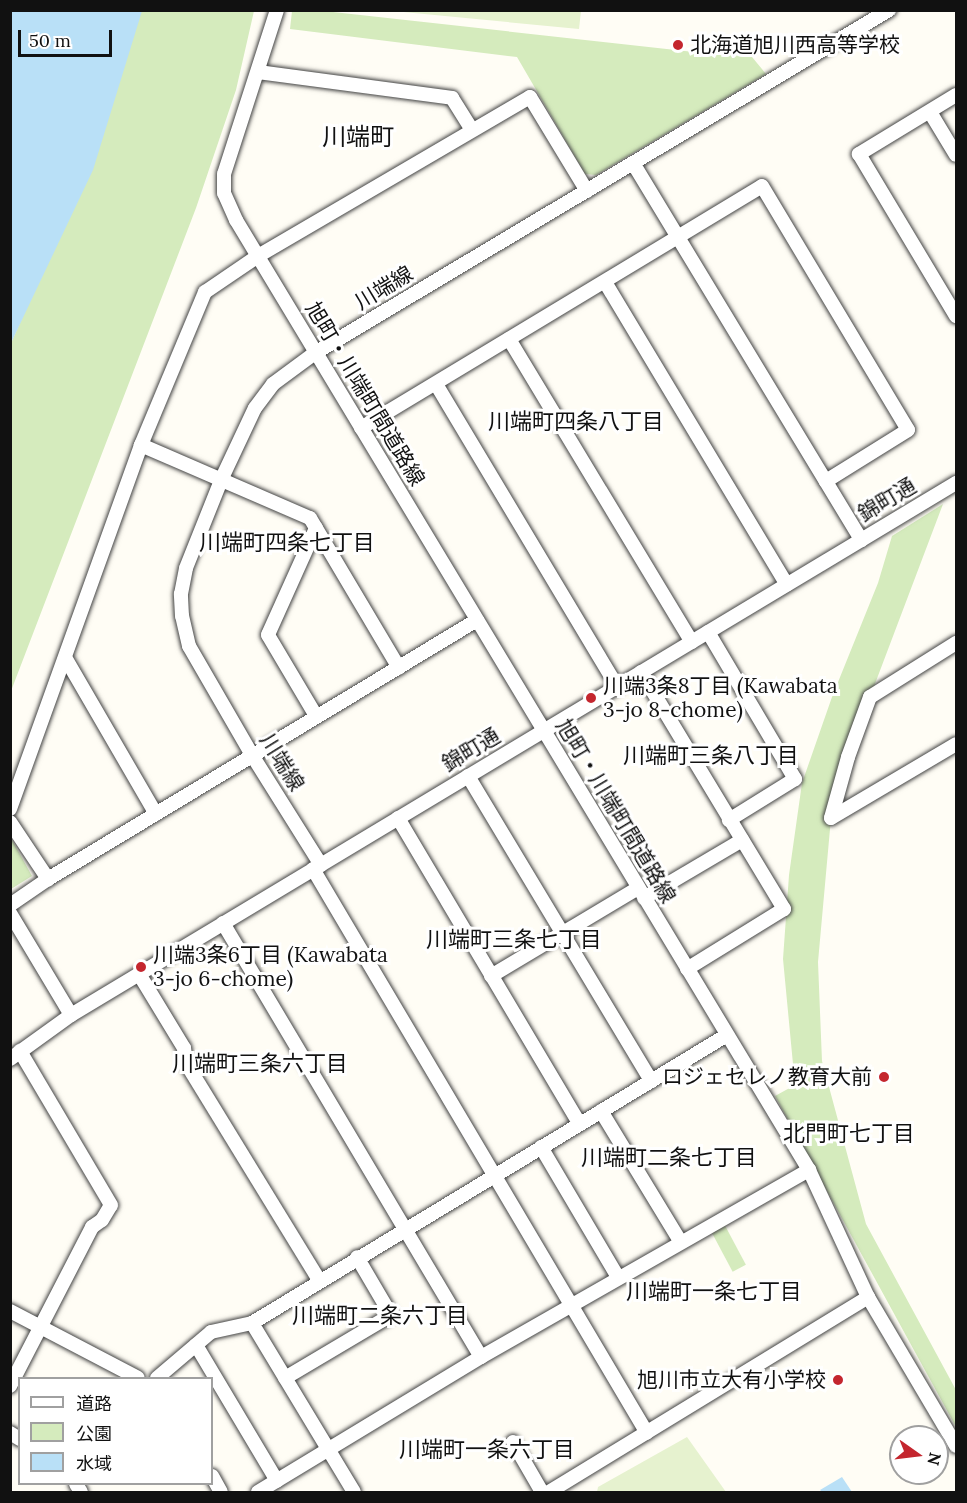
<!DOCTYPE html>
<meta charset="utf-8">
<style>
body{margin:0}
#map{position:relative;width:967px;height:1503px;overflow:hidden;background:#fffdf5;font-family:Lora,"Noto Sans JP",serif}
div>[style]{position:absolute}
.green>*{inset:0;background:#d5ebbd;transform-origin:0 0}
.pitch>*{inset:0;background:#e6f2cf}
.water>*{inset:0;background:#b9e0f7}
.roads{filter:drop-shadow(0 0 2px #444) drop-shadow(0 0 2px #444)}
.minor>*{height:14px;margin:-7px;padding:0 7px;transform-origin:7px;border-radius:7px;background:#fff}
.dots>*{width:16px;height:16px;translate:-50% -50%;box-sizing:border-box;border:3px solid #fff;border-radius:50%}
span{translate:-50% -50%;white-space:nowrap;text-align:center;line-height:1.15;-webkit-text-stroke:6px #fff;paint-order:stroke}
.poi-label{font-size:21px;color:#111}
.left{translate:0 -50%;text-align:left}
.right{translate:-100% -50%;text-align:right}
.street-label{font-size:21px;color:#111}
.neighbourhood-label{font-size:22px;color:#111}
.quarter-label{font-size:24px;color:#111}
.frame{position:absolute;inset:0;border:12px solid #111;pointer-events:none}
.legend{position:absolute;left:18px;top:1377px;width:195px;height:108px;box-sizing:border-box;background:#fff;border:2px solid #a0a0a0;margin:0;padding:8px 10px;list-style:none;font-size:18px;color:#111}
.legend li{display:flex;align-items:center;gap:12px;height:30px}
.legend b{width:30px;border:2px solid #a0a0a0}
.north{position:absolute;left:889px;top:1425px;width:60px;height:60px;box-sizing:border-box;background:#fff;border:2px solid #a0a0a0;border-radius:50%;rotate:104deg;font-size:16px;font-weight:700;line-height:24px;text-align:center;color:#111}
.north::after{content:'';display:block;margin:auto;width:21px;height:27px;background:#c4262e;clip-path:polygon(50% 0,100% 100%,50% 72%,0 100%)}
.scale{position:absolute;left:18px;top:30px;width:94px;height:27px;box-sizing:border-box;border:3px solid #111;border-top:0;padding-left:8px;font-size:18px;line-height:21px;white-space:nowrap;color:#111;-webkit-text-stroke:4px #fff;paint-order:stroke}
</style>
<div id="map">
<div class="green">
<div style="clip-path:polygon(315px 10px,712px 54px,738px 40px,766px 74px,596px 175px,585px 174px,517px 57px,290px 29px,292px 11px)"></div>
<div style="clip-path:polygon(141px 11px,254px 11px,236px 90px,196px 208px,11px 691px,11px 343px,39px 280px)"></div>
<div style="clip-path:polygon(943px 504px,870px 697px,831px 818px,818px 962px,822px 1061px,866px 1224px,956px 1390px,956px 1427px,775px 1096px,795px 1085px,783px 959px,789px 875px,802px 783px,832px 697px,878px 583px,892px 536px)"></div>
<div style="clip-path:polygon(11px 838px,32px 876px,11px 889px,10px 889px)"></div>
<div style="left:721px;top:1218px;width:53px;height:15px;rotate:62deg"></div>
</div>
<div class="pitch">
<div style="clip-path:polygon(393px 11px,581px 10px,581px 11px,579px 29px)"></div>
<div style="clip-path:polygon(687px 1437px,726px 1492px,597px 1492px,598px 1487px)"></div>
</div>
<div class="water">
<div style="clip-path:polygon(11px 10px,142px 11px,93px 170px,11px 343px)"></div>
<div style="clip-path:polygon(842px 1477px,852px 1492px,822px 1492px,820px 1490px)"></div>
</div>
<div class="roads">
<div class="minor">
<div style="left:277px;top:10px;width:172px;rotate:107.9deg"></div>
<div style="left:224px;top:174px;width:19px;rotate:90deg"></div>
<div style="left:224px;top:193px;width:30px;rotate:66deg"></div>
<div style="left:236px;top:220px;width:1109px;rotate:58.9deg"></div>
<div style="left:809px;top:1170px;width:140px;rotate:65.1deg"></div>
<div style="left:868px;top:1297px;width:173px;rotate:59.4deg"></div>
<div style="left:258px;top:72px;width:196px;rotate:7.6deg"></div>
<div style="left:452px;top:98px;width:36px;rotate:58deg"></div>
<div style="left:956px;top:95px;width:114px;rotate:148.7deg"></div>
<div style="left:859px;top:154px;width:189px;rotate:59.1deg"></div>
<div style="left:930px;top:112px;width:50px;rotate:58.8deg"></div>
<div style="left:633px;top:163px;width:441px;rotate:58.8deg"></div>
<div style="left:605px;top:282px;width:353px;rotate:59deg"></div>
<div style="left:509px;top:339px;width:354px;rotate:58.9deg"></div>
<div style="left:436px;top:384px;width:353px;rotate:59.1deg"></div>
<div style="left:361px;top:428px;width:468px;rotate:-31.1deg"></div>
<div style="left:762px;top:186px;width:284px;rotate:59.1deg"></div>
<div style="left:908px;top:430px;width:97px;rotate:148.1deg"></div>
<div style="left:141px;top:445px;width:184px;rotate:23.4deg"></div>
<div style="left:310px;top:518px;width:174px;rotate:59.3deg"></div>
<div style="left:316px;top:528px;width:117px;rotate:114.2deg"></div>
<div style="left:268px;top:635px;width:94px;rotate:59.3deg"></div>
<div style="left:708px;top:632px;width:171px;rotate:59.4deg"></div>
<div style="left:795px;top:779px;width:78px;rotate:148.2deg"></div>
<div style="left:66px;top:659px;width:179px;rotate:59.9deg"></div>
<div style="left:641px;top:672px;width:277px;rotate:58.9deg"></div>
<div style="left:784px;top:909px;width:114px;rotate:148.3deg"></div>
<div style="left:468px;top:776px;width:356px;rotate:59deg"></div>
<div style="left:10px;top:809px;width:387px;rotate:-70.2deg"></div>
<div style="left:141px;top:445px;width:166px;rotate:-67.3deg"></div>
<div style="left:205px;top:292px;width:64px;rotate:-34.2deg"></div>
<div style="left:258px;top:256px;width:315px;rotate:-30.3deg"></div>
<div style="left:530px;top:97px;width:110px;rotate:58.8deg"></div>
<div style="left:398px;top:818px;width:356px;rotate:59.3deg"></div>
<div style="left:831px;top:818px;width:63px;rotate:-74.4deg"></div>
<div style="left:848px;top:757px;width:64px;rotate:-69.9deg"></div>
<div style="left:870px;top:697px;width:102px;rotate:-32.1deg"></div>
<div style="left:831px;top:818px;width:145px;rotate:-30.6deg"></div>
<div style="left:10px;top:822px;width:69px;rotate:56.3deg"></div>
<div style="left:321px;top:865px;width:130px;rotate:-122.1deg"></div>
<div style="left:252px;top:755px;width:126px;rotate:-120deg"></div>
<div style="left:189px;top:646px;width:31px;rotate:-103deg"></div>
<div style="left:182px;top:616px;width:22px;rotate:-93deg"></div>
<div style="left:181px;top:594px;width:26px;rotate:-79deg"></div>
<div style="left:186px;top:568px;width:97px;rotate:-68.2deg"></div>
<div style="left:222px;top:478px;width:77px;rotate:-64.8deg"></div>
<div style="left:255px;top:408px;width:30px;rotate:-53deg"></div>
<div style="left:273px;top:384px;width:52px;rotate:-36.4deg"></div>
<div style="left:315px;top:353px;width:669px;rotate:-30.86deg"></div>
<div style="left:313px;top:869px;width:655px;rotate:59.37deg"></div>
<div style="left:644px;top:898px;width:114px;rotate:-30.6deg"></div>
<div style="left:10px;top:905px;width:46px;rotate:-34.4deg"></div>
<div style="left:48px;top:879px;width:501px;rotate:-31.12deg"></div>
<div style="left:10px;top:913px;width:119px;rotate:59.1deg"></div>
<div style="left:223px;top:923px;width:505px;rotate:59.27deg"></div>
<div style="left:139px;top:974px;width:87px;rotate:58.7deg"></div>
<div style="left:184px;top:1048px;width:15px;rotate:82deg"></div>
<div style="left:186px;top:1063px;width:255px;rotate:58.5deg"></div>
<div style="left:491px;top:976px;width:171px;rotate:-30.9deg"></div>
<div style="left:10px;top:1059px;width:75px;rotate:-35.8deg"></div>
<div style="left:71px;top:1015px;width:1033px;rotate:-31.01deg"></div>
<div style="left:601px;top:1111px;width:152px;rotate:58.7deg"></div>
<div style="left:541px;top:1147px;width:151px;rotate:59.4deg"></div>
<div style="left:10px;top:1311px;width:144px;rotate:27.6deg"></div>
<div style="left:252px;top:1323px;width:197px;rotate:58.9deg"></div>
<div style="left:196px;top:1345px;width:158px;rotate:59.2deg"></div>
<div style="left:157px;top:1378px;width:71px;rotate:-40.4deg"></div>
<div style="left:211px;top:1332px;width:42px;rotate:-12.4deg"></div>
<div style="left:252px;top:1323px;width:555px;rotate:-31.23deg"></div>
<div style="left:285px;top:1378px;width:123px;rotate:-30.7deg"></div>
<div style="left:391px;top:1315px;width:67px;rotate:-120.4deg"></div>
<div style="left:10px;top:1386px;width:179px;rotate:-62.7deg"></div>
<div style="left:92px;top:1227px;width:12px;rotate:-35deg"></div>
<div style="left:102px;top:1220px;width:17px;rotate:-59deg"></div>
<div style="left:111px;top:1205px;width:179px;rotate:-120.6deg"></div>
<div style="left:10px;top:1433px;width:12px;rotate:31deg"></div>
<div style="left:513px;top:1442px;width:58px;rotate:59.9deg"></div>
<div style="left:212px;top:1476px;width:18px;rotate:61deg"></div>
<div style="left:76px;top:1484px;width:9px;rotate:58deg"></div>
<div style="left:258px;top:1492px;width:261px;rotate:-31.2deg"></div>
<div style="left:481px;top:1357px;width:378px;rotate:-29.7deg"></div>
<div style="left:549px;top:1492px;width:374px;rotate:-31.4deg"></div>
</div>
</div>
<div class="dots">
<div style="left:678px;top:45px;background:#c4262e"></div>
<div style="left:591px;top:698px;background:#c4262e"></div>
<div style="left:141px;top:967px;background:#c4262e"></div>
<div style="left:884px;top:1077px;background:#c4262e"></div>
<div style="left:838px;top:1380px;background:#c4262e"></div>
</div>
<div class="poi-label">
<span class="left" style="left:690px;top:45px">北海道旭川西高等学校</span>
<span class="left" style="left:603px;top:698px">川端3条8丁目 (Kawabata<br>3-jo 8-chome)</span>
<span class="left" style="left:153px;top:967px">川端3条6丁目 (Kawabata<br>3-jo 6-chome)</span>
<span class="right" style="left:872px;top:1077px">ロジェセレノ教育大前</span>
<span class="right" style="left:826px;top:1380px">旭川市立大有小学校</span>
</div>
<div class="street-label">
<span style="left:384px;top:288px;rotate:-31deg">川端線</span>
<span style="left:365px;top:394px;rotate:59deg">旭町・川端町間道路線</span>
<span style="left:887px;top:500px;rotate:-31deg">錦町通</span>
<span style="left:471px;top:750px;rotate:-31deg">錦町通</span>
<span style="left:282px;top:762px;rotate:58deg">川端線</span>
<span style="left:616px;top:811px;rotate:59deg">旭町・川端町間道路線</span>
</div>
<div class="neighbourhood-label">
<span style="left:576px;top:422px">川端町四条八丁目</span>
<span style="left:287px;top:543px">川端町四条七丁目</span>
<span style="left:711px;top:756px">川端町三条八丁目</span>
<span style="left:514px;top:940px">川端町三条七丁目</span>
<span style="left:260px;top:1064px">川端町三条六丁目</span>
<span style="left:849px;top:1134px">北門町七丁目</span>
<span style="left:669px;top:1158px">川端町二条七丁目</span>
<span style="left:714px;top:1292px">川端町一条七丁目</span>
<span style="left:380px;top:1316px">川端町二条六丁目</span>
<span style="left:487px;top:1450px">川端町一条六丁目</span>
</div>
<div class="quarter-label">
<span style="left:358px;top:137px">川端町</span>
</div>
<div class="frame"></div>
<ul class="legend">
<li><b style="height:8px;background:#fff"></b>道路</li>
<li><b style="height:16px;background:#d5ebbd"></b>公園</li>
<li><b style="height:16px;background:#b9e0f7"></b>水域</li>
</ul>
<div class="north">N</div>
<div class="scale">50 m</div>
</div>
